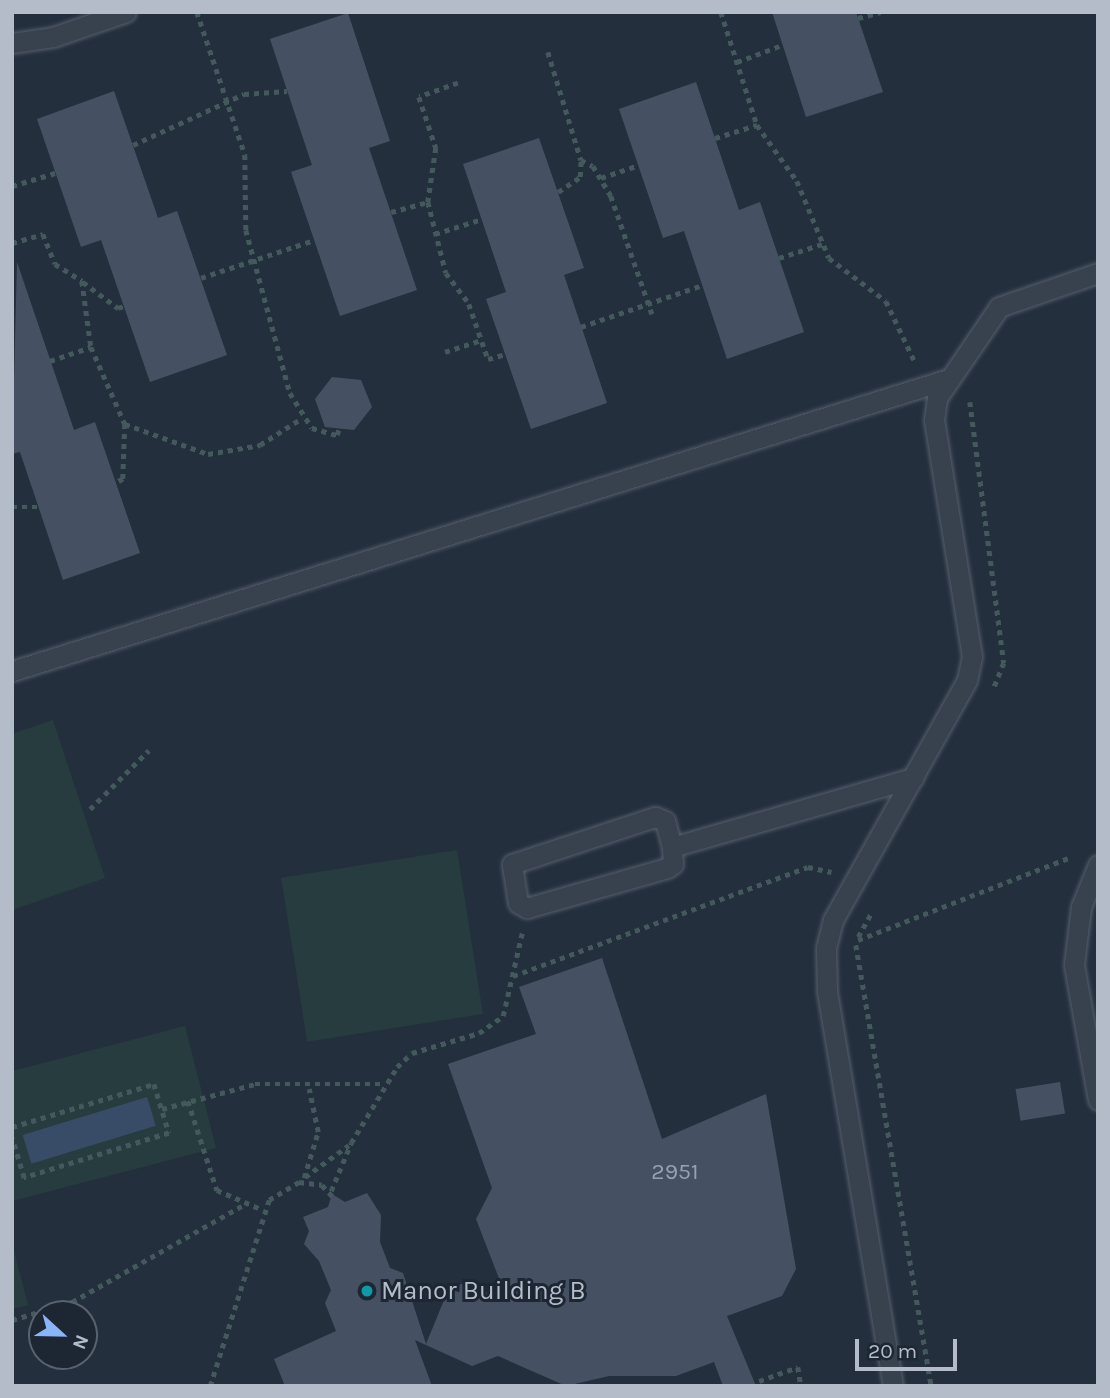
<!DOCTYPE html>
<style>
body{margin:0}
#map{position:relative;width:1110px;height:1398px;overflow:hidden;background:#242f3e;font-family:Karla,sans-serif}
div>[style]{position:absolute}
.green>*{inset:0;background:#263c3f;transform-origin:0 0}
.water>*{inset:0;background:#394c67;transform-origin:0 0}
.building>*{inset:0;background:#455162;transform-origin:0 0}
.path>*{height:4.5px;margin-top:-2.25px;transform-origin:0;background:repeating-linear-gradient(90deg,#44595c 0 5px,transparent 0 10px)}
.roads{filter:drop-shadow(0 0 2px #565f6c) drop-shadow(0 0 2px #565f6c)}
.lane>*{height:19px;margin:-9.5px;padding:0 9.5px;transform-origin:9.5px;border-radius:9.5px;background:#38414e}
.dots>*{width:19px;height:19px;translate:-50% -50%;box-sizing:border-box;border:4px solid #1d2633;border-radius:50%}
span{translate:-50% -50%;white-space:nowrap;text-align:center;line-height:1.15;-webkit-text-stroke:6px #1d2633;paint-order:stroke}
.number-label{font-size:23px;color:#98a1af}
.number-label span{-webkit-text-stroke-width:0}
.poi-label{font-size:26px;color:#b4bcc9}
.left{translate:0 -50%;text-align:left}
.frame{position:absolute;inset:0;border:14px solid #b4bcc9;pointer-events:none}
.north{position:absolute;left:28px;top:1300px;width:70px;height:70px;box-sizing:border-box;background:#1d2633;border:2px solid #59626f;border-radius:50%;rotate:112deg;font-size:19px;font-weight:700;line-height:28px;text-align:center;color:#b4bcc9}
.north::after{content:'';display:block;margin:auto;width:24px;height:32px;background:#8ab4f8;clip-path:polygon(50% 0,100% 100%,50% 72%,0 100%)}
.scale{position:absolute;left:855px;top:1339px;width:102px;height:32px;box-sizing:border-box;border:4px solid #b4bcc9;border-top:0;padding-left:9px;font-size:21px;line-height:24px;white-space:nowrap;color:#b4bcc9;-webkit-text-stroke:5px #1d2633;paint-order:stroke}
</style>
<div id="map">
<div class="green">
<div style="clip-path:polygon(53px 720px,105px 878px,12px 910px,12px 734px)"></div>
<div style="left:457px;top:850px;width:166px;height:178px;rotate:81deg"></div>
<div style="clip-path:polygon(185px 1026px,216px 1148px,12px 1201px,12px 1071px)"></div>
<div style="clip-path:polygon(12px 1243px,28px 1305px,12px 1309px)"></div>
</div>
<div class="water">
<div style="left:147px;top:1097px;width:30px;height:130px;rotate:73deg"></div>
</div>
<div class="building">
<div style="clip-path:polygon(772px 12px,856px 12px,883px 92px,806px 117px)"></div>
<div style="clip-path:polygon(348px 13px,390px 141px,369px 148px,417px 290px,340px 316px,291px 172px,312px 165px,270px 39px)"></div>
<div style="clip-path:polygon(696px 82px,739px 210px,760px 202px,804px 332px,727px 359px,684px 231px,663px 238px,619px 109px)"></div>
<div style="clip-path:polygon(114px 91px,158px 218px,177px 211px,227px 355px,150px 382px,101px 240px,81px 247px,37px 119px)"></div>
<div style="clip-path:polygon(539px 138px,584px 268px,564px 275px,607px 403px,531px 429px,486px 299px,506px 292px,463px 164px)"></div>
<div style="clip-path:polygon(17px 262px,74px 430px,95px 422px,140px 553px,63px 580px,20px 452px,12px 454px)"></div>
<div style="clip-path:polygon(332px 377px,361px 380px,372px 407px,354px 430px,325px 427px,315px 399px)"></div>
<div style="clip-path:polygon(602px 958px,662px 1139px,766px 1094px,796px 1269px,782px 1296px,727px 1316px,756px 1386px,723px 1386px,714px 1362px,676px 1376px,609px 1376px,566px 1386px,498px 1356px,472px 1366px,415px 1340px,432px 1386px,285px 1386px,274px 1359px,336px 1331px,325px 1303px,331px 1290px,319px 1261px,304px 1244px,309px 1231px,303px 1217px,328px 1207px,332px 1194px,345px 1202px,367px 1193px,381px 1215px,380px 1242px,390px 1268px,403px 1273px,426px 1344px,449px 1288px,461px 1284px,507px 1299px,476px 1219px,492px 1188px,448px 1064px,536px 1034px,519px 987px)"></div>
<div style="left:1060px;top:1082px;width:32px;height:45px;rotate:81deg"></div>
</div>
<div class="path">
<div style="left:197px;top:12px;width:151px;rotate:71.4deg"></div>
<div style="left:245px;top:155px;width:75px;rotate:89.2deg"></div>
<div style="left:246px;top:230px;width:169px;rotate:74.9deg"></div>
<div style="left:290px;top:393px;width:41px;rotate:57.8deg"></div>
<div style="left:312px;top:428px;width:26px;rotate:16deg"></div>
<div style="left:337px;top:435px;width:7px;rotate:-74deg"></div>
<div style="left:721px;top:12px;width:119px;rotate:72.3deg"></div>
<div style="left:757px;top:125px;width:69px;rotate:54.5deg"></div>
<div style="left:797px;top:181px;width:83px;rotate:67.4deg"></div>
<div style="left:829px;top:258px;width:71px;rotate:37deg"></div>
<div style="left:886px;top:301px;width:68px;rotate:64.6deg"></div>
<div style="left:858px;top:18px;width:23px;rotate:-15deg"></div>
<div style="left:548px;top:52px;width:113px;rotate:73deg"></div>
<div style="left:581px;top:160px;width:13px;rotate:27deg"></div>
<div style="left:593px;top:166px;width:35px;rotate:59deg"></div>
<div style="left:611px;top:196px;width:125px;rotate:70.8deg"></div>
<div style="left:737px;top:62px;width:48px;rotate:-20.7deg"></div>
<div style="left:458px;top:83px;width:41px;rotate:160.3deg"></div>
<div style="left:419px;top:97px;width:54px;rotate:71.6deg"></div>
<div style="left:436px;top:148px;width:55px;rotate:98.4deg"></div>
<div style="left:428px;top:202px;width:73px;rotate:75.8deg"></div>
<div style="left:446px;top:273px;width:39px;rotate:53deg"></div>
<div style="left:469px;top:304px;width:58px;rotate:70.9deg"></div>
<div style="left:488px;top:359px;width:18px;rotate:-16deg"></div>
<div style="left:715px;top:138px;width:44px;rotate:-17.2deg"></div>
<div style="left:133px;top:145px;width:122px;rotate:-24.7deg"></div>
<div style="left:244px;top:94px;width:43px;rotate:-4deg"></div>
<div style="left:601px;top:178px;width:39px;rotate:-19deg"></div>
<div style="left:12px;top:186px;width:45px;rotate:-16.8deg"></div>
<div style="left:558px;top:192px;width:27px;rotate:-34deg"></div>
<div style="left:580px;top:177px;width:17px;rotate:-87deg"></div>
<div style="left:391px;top:212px;width:38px;rotate:-15deg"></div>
<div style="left:435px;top:234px;width:49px;rotate:-17.7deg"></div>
<div style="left:12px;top:243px;width:32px;rotate:-16deg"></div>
<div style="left:43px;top:234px;width:32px;rotate:68deg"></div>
<div style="left:55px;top:264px;width:32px;rotate:32deg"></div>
<div style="left:82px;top:281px;width:67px;rotate:82.2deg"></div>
<div style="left:91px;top:347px;width:84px;rotate:66.2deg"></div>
<div style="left:125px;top:424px;width:55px;rotate:92.1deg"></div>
<div style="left:123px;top:479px;width:8px;rotate:150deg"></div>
<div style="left:779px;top:258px;width:45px;rotate:-18deg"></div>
<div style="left:201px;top:278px;width:119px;rotate:-18.6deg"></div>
<div style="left:83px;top:282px;width:44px;rotate:36.6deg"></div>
<div style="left:118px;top:308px;width:6px;rotate:-18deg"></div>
<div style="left:581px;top:327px;width:129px;rotate:-19deg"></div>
<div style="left:445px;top:352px;width:38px;rotate:-18deg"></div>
<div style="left:50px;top:361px;width:43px;rotate:-18.9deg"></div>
<div style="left:970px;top:402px;width:263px;rotate:82.6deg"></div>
<div style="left:1004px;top:663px;width:27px;rotate:112deg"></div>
<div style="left:125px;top:424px;width:88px;rotate:19.9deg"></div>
<div style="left:208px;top:454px;width:53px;rotate:-9.8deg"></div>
<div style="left:260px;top:445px;width:50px;rotate:-32.7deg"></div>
<div style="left:12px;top:507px;width:27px"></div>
<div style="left:90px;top:809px;width:83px;rotate:-45deg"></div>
<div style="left:858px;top:937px;width:26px;rotate:-61deg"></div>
<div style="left:858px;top:940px;width:229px;rotate:-21.3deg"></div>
<div style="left:856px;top:945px;width:447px;rotate:80.3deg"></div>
<div style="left:513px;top:976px;width:314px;rotate:-20.3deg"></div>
<div style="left:808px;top:867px;width:24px;rotate:12deg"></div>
<div style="left:188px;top:1101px;width:94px;rotate:72deg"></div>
<div style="left:217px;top:1190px;width:50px;rotate:23.5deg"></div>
<div style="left:162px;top:1109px;width:96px;rotate:-15deg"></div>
<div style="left:255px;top:1084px;width:129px"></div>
<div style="left:12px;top:1127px;width:148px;rotate:-16.8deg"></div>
<div style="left:154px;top:1084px;width:51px;rotate:73deg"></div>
<div style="left:169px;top:1133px;width:152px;rotate:162.8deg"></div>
<div style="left:24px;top:1178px;width:42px;rotate:-106.7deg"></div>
<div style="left:305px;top:1177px;width:54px;rotate:-36deg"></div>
<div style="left:304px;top:1178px;width:48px;rotate:-73.1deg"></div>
<div style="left:318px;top:1132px;width:44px;rotate:-101.8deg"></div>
<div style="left:331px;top:1191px;width:52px;rotate:-67.4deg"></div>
<div style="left:351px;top:1143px;width:89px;rotate:-58.8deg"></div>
<div style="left:397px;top:1067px;width:21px;rotate:-43deg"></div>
<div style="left:412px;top:1053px;width:70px;rotate:-16.6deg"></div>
<div style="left:479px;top:1033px;width:29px;rotate:-35deg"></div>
<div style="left:503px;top:1016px;width:85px;rotate:-77.1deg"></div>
<div style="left:12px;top:1320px;width:63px;rotate:-16.7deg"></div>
<div style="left:72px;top:1302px;width:195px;rotate:-29.5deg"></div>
<div style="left:759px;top:1381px;width:41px;rotate:-19.7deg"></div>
<div style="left:798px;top:1367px;width:19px;rotate:81deg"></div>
<div style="left:210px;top:1386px;width:195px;rotate:-72.4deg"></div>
<div style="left:269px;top:1200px;width:35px;rotate:-31deg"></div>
<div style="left:299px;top:1182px;width:23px;rotate:7deg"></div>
<div style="left:322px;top:1185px;width:18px;rotate:47deg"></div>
</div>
<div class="roads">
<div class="lane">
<div style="left:12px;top:43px;width:41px;rotate:-8.3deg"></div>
<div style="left:53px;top:37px;width:77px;rotate:-18.9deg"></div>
<div style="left:12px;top:671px;width:977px;rotate:-17.32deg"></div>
<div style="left:655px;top:817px;width:11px;rotate:22deg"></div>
<div style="left:665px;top:821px;width:27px;rotate:75deg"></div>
<div style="left:672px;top:847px;width:17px;rotate:87deg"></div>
<div style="left:673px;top:864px;width:7px;rotate:146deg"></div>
<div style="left:667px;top:868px;width:146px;rotate:164.1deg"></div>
<div style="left:527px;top:908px;width:10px;rotate:-151deg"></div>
<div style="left:518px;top:903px;width:39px;rotate:-99deg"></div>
<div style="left:512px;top:864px;width:151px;rotate:-18.2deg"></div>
<div style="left:672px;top:847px;width:251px;rotate:-16deg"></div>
<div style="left:1098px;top:865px;width:45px;rotate:112deg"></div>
<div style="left:1081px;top:907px;width:58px;rotate:96.9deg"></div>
<div style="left:1074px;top:965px;width:137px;rotate:79.9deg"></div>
<div style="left:893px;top:1386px;width:401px;rotate:-99.5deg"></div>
<div style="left:827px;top:990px;width:42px;rotate:-91.4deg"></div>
<div style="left:826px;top:948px;width:29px;rotate:-76deg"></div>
<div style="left:833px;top:920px;width:275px;rotate:-60.8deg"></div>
<div style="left:967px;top:680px;width:24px;rotate:-78deg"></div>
<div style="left:972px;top:657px;width:240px;rotate:-99.1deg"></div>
<div style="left:934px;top:420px;width:22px;rotate:-82deg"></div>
<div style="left:937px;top:398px;width:110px;rotate:-55.7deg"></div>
<div style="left:999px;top:307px;width:105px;rotate:-19deg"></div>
</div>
</div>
<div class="dots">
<div style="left:367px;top:1291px;background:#0f9aa8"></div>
</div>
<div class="number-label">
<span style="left:675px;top:1172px">2951</span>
</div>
<div class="poi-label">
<span class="left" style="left:381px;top:1291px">Manor Building B</span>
</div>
<div class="frame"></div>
<div class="north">N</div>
<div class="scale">20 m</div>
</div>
